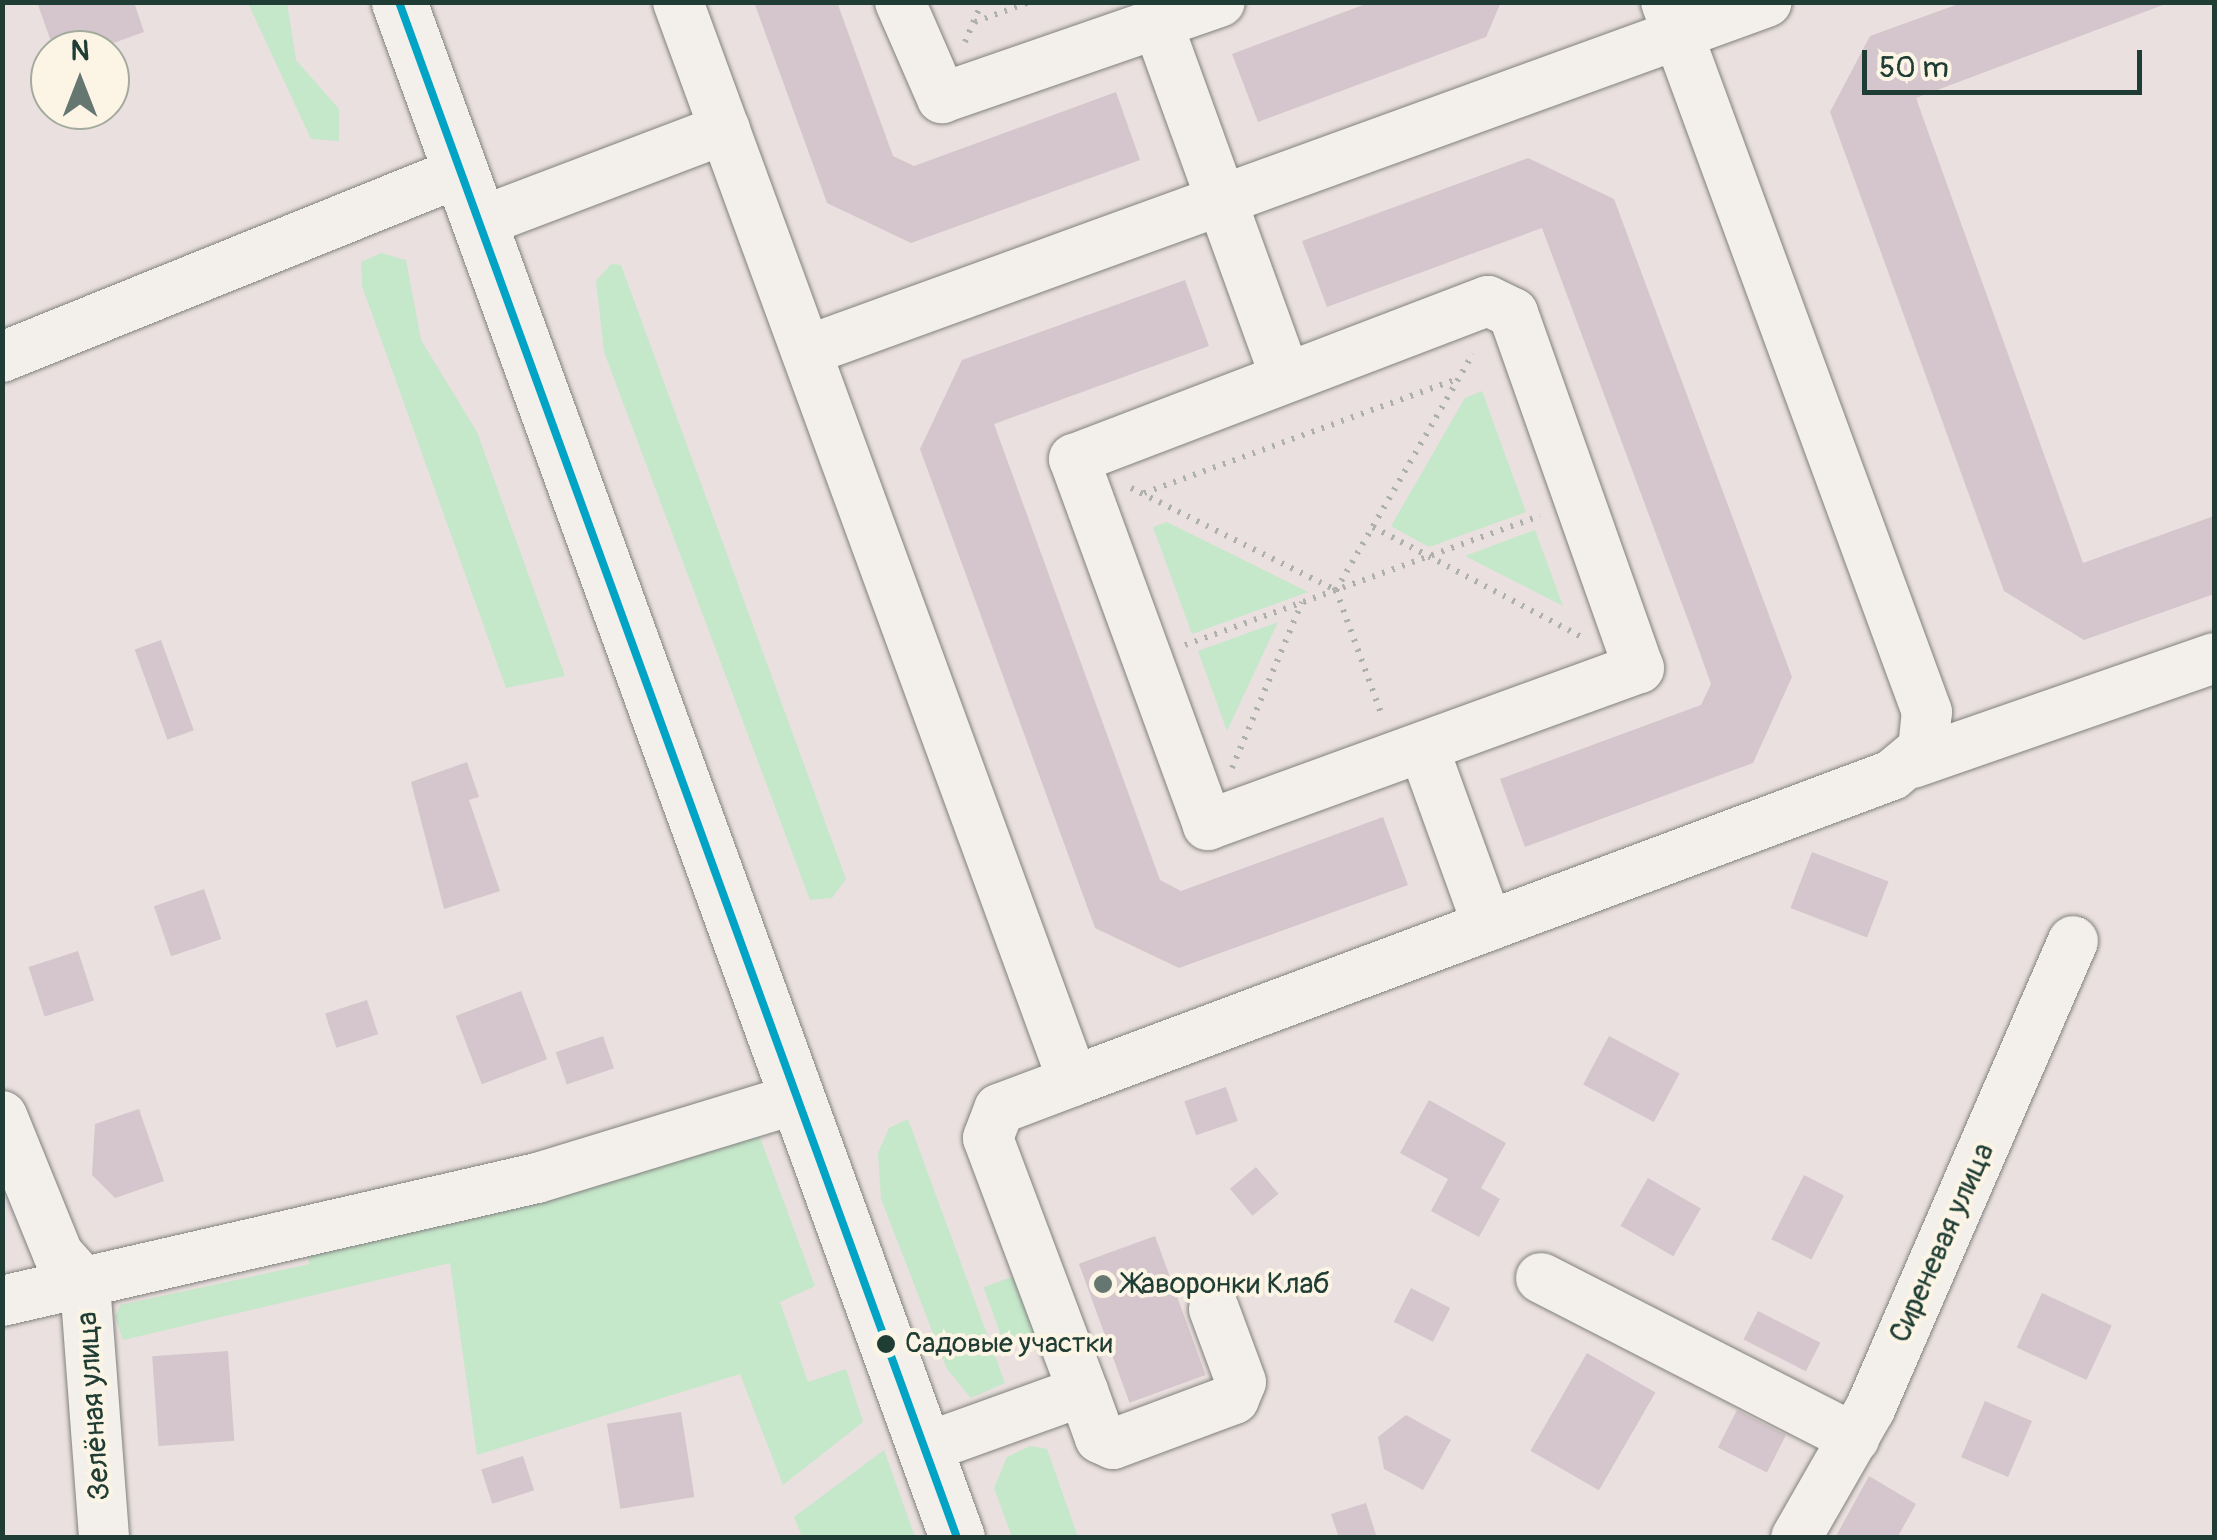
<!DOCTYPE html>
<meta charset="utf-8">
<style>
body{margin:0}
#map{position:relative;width:2217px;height:1540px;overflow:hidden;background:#eae0df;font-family:Pangolin,sans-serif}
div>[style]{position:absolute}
.green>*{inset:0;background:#c5e7ca;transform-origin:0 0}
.building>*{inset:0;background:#d4c6cc;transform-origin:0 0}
.path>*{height:6px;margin-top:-3px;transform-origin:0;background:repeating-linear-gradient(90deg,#aeb0ab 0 2.5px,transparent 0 10.5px)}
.roads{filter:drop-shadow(0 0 2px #80817f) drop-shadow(0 0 2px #80817f)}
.minor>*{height:50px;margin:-25px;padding:0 25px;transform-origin:25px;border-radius:25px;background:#f3efea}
.major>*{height:55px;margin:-27.5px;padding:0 27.5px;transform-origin:27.5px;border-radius:27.5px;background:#f3efea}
.bus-1>*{height:8px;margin:-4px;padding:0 4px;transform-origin:4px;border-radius:4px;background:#02a4c6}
.dots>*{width:28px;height:28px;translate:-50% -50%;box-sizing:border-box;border:5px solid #fcf5e5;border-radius:50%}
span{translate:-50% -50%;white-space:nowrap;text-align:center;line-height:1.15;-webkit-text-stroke:8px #fcf5e5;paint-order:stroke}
.bus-label{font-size:28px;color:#1f3d34}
.left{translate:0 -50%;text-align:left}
.street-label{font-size:30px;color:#1f3d34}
.poi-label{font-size:30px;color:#1f3d34}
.frame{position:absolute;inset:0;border:5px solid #1f3d34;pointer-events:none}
.north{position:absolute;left:30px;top:30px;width:100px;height:100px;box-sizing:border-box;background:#fcf5e5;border:2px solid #a4ab9e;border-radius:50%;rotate:0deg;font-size:28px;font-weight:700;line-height:40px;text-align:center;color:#1f3d34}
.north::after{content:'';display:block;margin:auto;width:35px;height:45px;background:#667670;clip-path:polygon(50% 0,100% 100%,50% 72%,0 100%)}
.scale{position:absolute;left:1862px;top:50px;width:280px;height:45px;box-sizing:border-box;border:5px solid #1f3d34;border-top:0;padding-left:12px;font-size:30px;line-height:35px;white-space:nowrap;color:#1f3d34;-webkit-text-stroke:8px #fcf5e5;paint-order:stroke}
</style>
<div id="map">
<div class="green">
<div style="clip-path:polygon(248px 3px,287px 3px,296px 60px,339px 109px,339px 141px,311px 139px)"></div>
<div style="clip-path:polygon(381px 253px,406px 260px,421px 340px,477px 432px,565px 676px,506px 688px,362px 286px,361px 262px)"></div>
<div style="clip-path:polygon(611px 264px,621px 265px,846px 879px,832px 898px,810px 900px,604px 352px,596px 281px)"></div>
<div style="clip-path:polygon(1482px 391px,1526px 512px,1429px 547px,1391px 526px,1465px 398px)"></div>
<div style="clip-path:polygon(1167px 522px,1308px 592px,1192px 634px,1153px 527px)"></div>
<div style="clip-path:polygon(1535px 530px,1563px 606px,1465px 556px)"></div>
<div style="clip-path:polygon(1278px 622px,1227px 731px,1198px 651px)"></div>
<div style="clip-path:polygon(908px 1119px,1005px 1383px,971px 1398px,947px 1369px,881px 1199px,878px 1153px,889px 1128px)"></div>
<div style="clip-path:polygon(759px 1135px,815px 1286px,780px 1302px,808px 1382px,846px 1369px,863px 1422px,783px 1485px,740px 1374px,477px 1455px,450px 1263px,123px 1340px,115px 1317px,120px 1305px,310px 1264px,307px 1254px)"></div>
<div style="left:1023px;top:1273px;width:62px;height:42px;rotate:70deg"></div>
<div style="clip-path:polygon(1030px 1446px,1047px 1449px,1078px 1537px,1012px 1537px,994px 1488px,1007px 1457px)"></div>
<div style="clip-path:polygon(884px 1450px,915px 1537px,802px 1537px,794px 1517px)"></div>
</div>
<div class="building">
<div style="clip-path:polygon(37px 2px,134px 2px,144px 32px,94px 50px,54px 50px)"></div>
<div style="clip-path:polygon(754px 2px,837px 2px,893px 156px,914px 166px,1116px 92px,1140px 160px,911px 243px,827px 203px)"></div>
<div style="clip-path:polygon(1371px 2px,1501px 2px,1486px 37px,1258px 122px,1232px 54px)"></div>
<div style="clip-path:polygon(1964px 2px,2171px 2px,1916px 98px,2083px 563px,2214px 516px,2214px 594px,2084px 640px,2004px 591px,1830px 112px,1870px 36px)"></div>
<div style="clip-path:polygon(1528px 158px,1614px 199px,1792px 677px,1753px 763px,1525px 847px,1500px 779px,1701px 705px,1711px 684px,1691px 628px,1542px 228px,1327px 307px,1302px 241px)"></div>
<div style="clip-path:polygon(1185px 280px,1209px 346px,994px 424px,1160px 880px,1181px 891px,1383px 817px,1408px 885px,1179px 968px,1095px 928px,920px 449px,962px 360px)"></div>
<div style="left:161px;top:640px;width:96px;height:28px;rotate:70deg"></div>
<div style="clip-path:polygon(467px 762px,479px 797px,469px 800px,500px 891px,444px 909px,411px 782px)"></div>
<div style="left:1812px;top:852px;width:82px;height:60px;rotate:21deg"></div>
<div style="left:204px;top:889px;width:53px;height:53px;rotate:71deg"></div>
<div style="left:78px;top:951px;width:52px;height:52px;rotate:72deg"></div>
<div style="left:521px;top:991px;width:73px;height:70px;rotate:69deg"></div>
<div style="left:367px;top:1000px;width:36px;height:44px;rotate:72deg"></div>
<div style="left:603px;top:1036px;width:34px;height:50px;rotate:71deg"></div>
<div style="left:1609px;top:1036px;width:80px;height:55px;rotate:28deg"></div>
<div style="left:1226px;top:1087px;width:36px;height:44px;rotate:71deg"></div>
<div style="clip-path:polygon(1429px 1100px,1506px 1143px,1481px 1188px,1500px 1199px,1479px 1237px,1431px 1211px,1448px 1179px,1400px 1153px)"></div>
<div style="clip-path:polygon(139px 1109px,164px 1181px,115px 1198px,92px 1175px,95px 1124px)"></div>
<div style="left:1256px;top:1167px;width:35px;height:34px;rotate:50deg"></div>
<div style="left:1804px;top:1175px;width:45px;height:72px;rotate:27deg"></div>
<div style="left:1648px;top:1178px;width:61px;height:55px;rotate:30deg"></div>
<div style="left:1155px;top:1236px;width:148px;height:81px;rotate:70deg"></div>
<div style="left:1411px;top:1288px;width:44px;height:38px;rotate:27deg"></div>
<div style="left:2042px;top:1293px;width:77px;height:60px;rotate:25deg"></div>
<div style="left:1758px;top:1311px;width:70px;height:32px;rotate:27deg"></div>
<div style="left:228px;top:1351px;width:90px;height:76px;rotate:86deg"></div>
<div style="left:1587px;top:1353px;width:79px;height:113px;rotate:30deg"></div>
<div style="left:1985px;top:1401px;width:51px;height:61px;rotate:23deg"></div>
<div style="left:1737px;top:1410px;width:55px;height:42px;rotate:27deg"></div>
<div style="left:681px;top:1412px;width:86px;height:75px;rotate:81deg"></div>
<div style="clip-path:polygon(1406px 1415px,1451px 1440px,1423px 1490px,1384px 1469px,1378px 1437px)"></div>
<div style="left:523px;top:1456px;width:36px;height:44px;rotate:72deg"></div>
<div style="clip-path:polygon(1869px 1476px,1916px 1504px,1897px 1538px,1835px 1538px)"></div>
<div style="clip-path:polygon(1366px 1503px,1377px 1538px,1339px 1538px,1331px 1514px)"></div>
</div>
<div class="path">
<div style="left:975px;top:22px;width:58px;rotate:-20.3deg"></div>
<div style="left:965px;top:42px;width:43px;rotate:-67deg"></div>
<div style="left:1131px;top:488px;width:229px;rotate:26.5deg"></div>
<div style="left:1336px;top:590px;width:273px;rotate:-59.9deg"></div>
<div style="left:1144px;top:493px;width:336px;rotate:-20deg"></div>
<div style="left:1373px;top:527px;width:240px;rotate:27.8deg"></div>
<div style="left:1336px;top:590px;width:134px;rotate:69.9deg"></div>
<div style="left:1185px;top:645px;width:378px;rotate:-20deg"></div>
<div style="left:1232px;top:768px;width:180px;rotate:-67.1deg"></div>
</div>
<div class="roads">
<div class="minor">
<div style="left:678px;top:2px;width:1149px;rotate:69.89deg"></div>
<div style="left:1073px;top:1081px;width:874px;rotate:-20.49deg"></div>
<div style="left:1892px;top:775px;width:40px;rotate:-40deg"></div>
<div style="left:1923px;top:749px;width:37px;rotate:-84deg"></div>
<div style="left:1927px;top:712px;width:756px;rotate:-110.18deg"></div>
<div style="left:900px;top:2px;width:105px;rotate:66.4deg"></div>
<div style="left:942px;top:98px;width:294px;rotate:-19.1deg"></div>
<div style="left:1158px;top:25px;width:372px;rotate:70.1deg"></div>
<div style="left:480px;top:222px;width:262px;rotate:-20.8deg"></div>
<div style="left:1488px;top:301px;width:28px;rotate:26deg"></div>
<div style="left:1513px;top:313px;width:377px;rotate:70.5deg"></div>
<div style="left:1639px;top:668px;width:459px;rotate:160deg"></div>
<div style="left:1208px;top:825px;width:390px;rotate:-110.1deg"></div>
<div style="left:1074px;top:459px;width:443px;rotate:-20.9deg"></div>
<div style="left:806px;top:351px;width:1022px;rotate:-19.96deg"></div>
<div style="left:2px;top:357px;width:496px;rotate:-22deg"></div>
<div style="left:1425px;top:752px;width:185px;rotate:70.1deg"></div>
<div style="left:1913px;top:763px;width:319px;rotate:-19.2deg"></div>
<div style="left:2px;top:1116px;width:149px;rotate:67.9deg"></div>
<div style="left:58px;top:1254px;width:40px;rotate:48deg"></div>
<div style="left:85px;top:1284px;width:255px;rotate:85.7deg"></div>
<div style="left:1541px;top:1278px;width:352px;rotate:27.1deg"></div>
<div style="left:2px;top:1301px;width:549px;rotate:-12.95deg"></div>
<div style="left:537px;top:1178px;width:274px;rotate:-17deg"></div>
<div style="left:1083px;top:1391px;width:50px;rotate:70.1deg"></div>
<div style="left:1100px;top:1438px;width:14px;rotate:25deg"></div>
<div style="left:1113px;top:1444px;width:129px;rotate:-20.4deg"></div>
<div style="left:1234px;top:1399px;width:18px;rotate:-68deg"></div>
<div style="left:1241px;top:1382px;width:78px;rotate:-110.3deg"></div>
<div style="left:925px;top:1448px;width:168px;rotate:-19.8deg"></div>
<div style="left:1083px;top:1391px;width:270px;rotate:-110.6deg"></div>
<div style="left:988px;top:1138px;width:31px;rotate:-69deg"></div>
<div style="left:999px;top:1109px;width:79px;rotate:-20.7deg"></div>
<div style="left:1796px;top:1538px;width:149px;rotate:-60.2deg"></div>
<div style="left:1870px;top:1409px;width:510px;rotate:-66.55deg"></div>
</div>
<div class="major">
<div style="left:399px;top:2px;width:1634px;rotate:70.03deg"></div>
</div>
</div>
<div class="bus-1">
<div style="left:399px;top:2px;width:1634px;rotate:70.03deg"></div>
</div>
<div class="dots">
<div style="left:1103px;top:1284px;background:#667670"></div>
<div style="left:886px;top:1344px;background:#1f3d34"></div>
</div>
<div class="bus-label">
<span class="left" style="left:905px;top:1344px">Садовые участки</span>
</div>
<div class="street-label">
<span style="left:1942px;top:1243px;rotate:-66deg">Сиреневая улица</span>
<span style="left:94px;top:1406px;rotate:-94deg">Зелёная улица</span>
</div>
<div class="poi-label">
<span class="left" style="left:1123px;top:1284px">Жаворонки Клаб</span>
</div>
<div class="frame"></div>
<div class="north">N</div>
<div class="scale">50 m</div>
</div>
